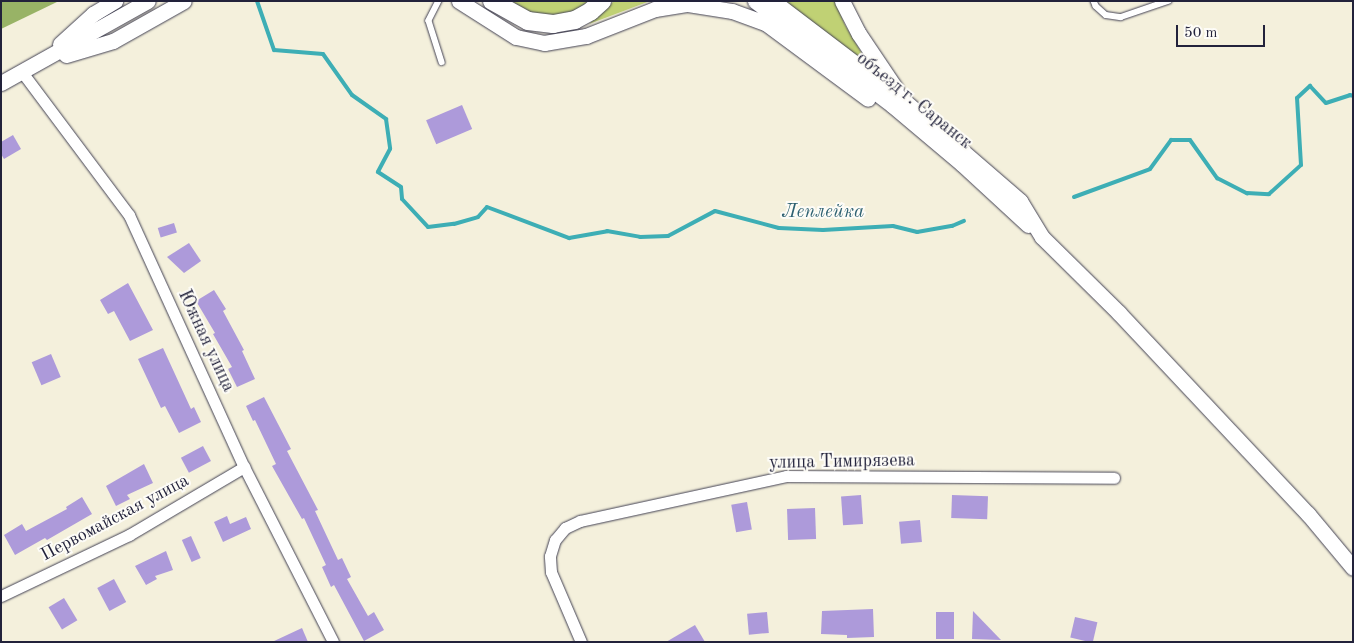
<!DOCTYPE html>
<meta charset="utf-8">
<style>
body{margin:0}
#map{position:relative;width:1354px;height:643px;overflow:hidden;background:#f4f0dc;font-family:"Old Standard TT",serif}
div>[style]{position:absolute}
.green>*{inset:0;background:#c0d174}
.forest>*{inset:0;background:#98b366}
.stream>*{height:4px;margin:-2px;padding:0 2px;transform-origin:2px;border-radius:2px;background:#3daeb5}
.building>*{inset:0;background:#ad9ada;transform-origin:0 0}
.roads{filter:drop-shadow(0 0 1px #424153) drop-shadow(0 0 1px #424153)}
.lane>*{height:5.5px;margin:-2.75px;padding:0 2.75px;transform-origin:2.75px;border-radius:2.75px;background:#fff}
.street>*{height:11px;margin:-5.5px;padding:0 5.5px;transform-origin:5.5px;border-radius:5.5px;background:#fff}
.secondary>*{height:15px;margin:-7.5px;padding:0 7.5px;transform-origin:7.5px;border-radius:7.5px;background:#fff}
.primary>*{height:18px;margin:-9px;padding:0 9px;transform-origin:9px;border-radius:9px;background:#fff}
span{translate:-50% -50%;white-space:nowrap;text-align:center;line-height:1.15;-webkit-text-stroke:4px #fdfcf7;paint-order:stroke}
.street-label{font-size:18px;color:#22223b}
.water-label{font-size:19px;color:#2e6172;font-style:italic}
.frame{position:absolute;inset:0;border:2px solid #22223b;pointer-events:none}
.scale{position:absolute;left:1176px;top:25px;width:89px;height:22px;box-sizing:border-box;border:2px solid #22223b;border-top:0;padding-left:6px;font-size:15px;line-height:18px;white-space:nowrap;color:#22223b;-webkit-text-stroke:4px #fdfcf7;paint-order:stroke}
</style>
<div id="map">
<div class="green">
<div style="clip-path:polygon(504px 1px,589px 1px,572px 13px,541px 17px)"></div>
<div style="clip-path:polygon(614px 1px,650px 1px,589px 24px)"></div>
<div style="clip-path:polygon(783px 1px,835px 1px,845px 25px,861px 52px,857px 56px)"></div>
</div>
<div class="forest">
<div style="clip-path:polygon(1px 1px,59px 1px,1px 29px)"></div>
</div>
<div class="stream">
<div style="left:257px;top:1px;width:52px;rotate:70.9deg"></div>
<div style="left:274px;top:50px;width:49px;rotate:4.7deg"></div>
<div style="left:323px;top:54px;width:50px;rotate:54.7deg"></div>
<div style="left:352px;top:95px;width:42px;rotate:35.2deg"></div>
<div style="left:386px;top:119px;width:30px;rotate:82deg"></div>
<div style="left:390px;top:149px;width:26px;rotate:118deg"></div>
<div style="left:378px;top:172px;width:27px;rotate:33deg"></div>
<div style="left:401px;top:187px;width:12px;rotate:85deg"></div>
<div style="left:402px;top:199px;width:38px;rotate:47deg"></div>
<div style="left:428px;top:227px;width:26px;rotate:-7deg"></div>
<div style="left:454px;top:224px;width:25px;rotate:-16deg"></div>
<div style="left:478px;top:217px;width:13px;rotate:-48deg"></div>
<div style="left:487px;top:207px;width:88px;rotate:20.7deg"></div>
<div style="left:569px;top:238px;width:39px;rotate:-10deg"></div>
<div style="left:607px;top:231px;width:34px;rotate:10deg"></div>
<div style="left:640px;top:237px;width:28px;rotate:-2deg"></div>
<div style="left:668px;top:236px;width:53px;rotate:-28deg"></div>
<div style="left:715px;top:211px;width:66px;rotate:14.9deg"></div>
<div style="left:779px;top:228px;width:44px;rotate:2.6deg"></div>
<div style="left:823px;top:230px;width:70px;rotate:-3.3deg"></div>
<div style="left:893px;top:226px;width:25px;rotate:14deg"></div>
<div style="left:917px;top:232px;width:36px;rotate:-10deg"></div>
<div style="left:952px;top:226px;width:13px;rotate:-23deg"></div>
<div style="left:1074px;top:197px;width:81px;rotate:-20.2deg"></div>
<div style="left:1150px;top:169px;width:36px;rotate:-54deg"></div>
<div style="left:1171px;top:140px;width:19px"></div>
<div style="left:1190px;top:140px;width:47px;rotate:54.6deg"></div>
<div style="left:1217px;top:178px;width:34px;rotate:27deg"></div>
<div style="left:1247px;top:193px;width:22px;rotate:3deg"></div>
<div style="left:1269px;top:194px;width:43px;rotate:-42.2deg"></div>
<div style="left:1301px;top:165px;width:67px;rotate:-93.4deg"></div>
<div style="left:1297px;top:98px;width:18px;rotate:-43deg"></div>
<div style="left:1310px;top:86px;width:23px;rotate:47deg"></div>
<div style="left:1326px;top:103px;width:25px;rotate:-18deg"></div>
<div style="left:1350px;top:95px;width:3px;rotate:18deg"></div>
</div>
<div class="building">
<div style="left:462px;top:105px;width:26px;height:39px;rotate:67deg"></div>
<div style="clip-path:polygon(13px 135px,21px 149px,4px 159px,1px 154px,1px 142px)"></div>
<div style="left:174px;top:223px;width:10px;height:17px;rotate:73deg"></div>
<div style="clip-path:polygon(189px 243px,201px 261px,184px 273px,167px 257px)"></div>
<div style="clip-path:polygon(128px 283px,153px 330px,130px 341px,114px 311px,108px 314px,100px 300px)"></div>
<div style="clip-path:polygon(214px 290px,226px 309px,223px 311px,244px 350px,242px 351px,255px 379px,237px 387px,228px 369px,232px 367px,213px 334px,215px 333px,196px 301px)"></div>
<div style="clip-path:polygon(163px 348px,191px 409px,194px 407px,201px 422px,179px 433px,165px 406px,161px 408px,138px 359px)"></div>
<div style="left:51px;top:354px;width:25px;height:21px;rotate:67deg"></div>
<div style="clip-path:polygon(264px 397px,291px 449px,287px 451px,318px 510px,315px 511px,338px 560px,342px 558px,351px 577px,347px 579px,368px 616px,374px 612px,384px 630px,364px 641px,334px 585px,331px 587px,322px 567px,326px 565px,304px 518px,302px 519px,272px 466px,276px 464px,255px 420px,253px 421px,246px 406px)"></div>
<div style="left:203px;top:446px;width:17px;height:25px;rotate:62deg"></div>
<div style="clip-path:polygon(144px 464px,153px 483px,127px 495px,130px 499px,116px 506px,106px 486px)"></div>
<div style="left:861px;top:495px;width:29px;height:20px;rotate:86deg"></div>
<div style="left:952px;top:495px;width:36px;height:23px;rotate:2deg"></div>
<div style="clip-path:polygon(82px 497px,92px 514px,47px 540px,45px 538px,15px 555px,4px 535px,22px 524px,26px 531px,67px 509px,66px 507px)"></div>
<div style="left:747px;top:502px;width:28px;height:16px;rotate:80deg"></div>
<div style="left:815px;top:508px;width:31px;height:28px;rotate:88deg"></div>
<div style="clip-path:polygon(227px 516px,230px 524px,246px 517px,251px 529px,223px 542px,214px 522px)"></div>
<div style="left:920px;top:520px;width:22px;height:21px;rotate:85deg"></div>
<div style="left:191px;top:536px;width:24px;height:10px;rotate:66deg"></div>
<div style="clip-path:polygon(166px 551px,173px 570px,155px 576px,157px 579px,146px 585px,135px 566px)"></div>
<div style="left:114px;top:579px;width:26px;height:19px;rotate:62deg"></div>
<div style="left:64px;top:598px;width:26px;height:18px;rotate:59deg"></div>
<div style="clip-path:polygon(873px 609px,874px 637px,847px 638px,847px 635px,821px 634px,822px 611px)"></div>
<div style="clip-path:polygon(973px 611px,1001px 640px,972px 639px)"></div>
<div style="left:767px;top:612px;width:21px;height:20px;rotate:85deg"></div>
<div style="left:936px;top:612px;width:18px;height:27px"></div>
<div style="left:1075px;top:617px;width:23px;height:21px;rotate:13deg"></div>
<div style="clip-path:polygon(695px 625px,705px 642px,666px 642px)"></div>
<div style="clip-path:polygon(302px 628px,308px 642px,272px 642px)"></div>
</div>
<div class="roads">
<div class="lane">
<div style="left:439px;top:1px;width:22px;rotate:117deg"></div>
<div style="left:429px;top:21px;width:43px;rotate:72.4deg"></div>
<div style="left:1094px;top:1px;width:5px;rotate:68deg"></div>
<div style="left:1096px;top:6px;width:13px;rotate:42deg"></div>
<div style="left:1106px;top:15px;width:15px;rotate:8deg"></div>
<div style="left:1121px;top:17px;width:50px;rotate:-18.8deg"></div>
</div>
<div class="street">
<div style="left:22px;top:72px;width:179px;rotate:53.2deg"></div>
<div style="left:129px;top:215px;width:277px;rotate:65.5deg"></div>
<div style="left:244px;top:467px;width:196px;rotate:63deg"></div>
<div style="left:1px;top:596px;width:142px;rotate:-25.5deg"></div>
<div style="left:129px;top:535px;width:134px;rotate:-30.6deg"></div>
<div style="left:581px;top:642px;width:76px;rotate:-113.2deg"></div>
<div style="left:551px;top:572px;width:16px;rotate:-94deg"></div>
<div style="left:550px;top:556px;width:17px;rotate:-73deg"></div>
<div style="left:555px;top:540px;width:16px;rotate:-50deg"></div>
<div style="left:565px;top:528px;width:17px;rotate:-25deg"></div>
<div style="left:580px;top:521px;width:211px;rotate:-12.3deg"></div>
<div style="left:786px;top:476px;width:328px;rotate:0.3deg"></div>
</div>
<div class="secondary">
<div style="left:459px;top:1px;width:67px;rotate:32.3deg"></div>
<div style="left:516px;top:37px;width:29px;rotate:12deg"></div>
<div style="left:544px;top:43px;width:43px;rotate:-9.5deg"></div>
<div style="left:586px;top:36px;width:74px;rotate:-21.4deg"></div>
<div style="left:655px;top:9px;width:33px;rotate:-9deg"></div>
<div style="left:688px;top:4px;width:45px;rotate:9deg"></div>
<div style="left:732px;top:11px;width:37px;rotate:20deg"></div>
<div style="left:755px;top:1px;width:172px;rotate:37.2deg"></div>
<div style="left:892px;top:105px;width:92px;rotate:40.1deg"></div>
<div style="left:962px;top:164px;width:90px;rotate:42.7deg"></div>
<div style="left:773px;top:1px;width:162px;rotate:37.2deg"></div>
<div style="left:902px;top:99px;width:156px;rotate:40.8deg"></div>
<div style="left:1020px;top:201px;width:42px;rotate:58.6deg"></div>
<div style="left:1042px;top:237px;width:108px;rotate:44.6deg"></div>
<div style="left:1119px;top:313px;width:276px;rotate:46.8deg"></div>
<div style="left:1308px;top:514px;width:70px;rotate:50.2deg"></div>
<div style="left:842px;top:1px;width:37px;rotate:63deg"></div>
<div style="left:859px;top:34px;width:66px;rotate:56.1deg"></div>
<div style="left:760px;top:19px;width:134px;rotate:36.5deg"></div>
<div style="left:60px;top:44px;width:45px;rotate:-42.3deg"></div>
<div style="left:93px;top:14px;width:26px;rotate:-31deg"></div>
<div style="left:66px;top:55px;width:49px;rotate:-16.6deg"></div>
<div style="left:113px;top:41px;width:81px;rotate:-29.4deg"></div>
<div style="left:1px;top:83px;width:168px;rotate:-29.2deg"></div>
</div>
<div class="primary">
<div style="left:492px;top:1px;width:41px;rotate:29.1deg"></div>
<div style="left:528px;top:21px;width:25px;rotate:7deg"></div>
<div style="left:553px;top:24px;width:22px;rotate:-10deg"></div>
<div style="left:575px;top:20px;width:18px;rotate:-29deg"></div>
<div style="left:591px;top:11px;width:15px;rotate:-42deg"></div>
</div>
</div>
<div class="street-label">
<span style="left:914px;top:101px;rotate:39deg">объезд г. Саранск</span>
<span style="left:206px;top:341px;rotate:65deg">Южная улица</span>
<span style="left:842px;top:462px;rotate:-1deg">улица Тимирязева</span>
<span style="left:115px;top:518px;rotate:-28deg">Первомайская улица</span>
</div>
<div class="water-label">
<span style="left:823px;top:213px">Леплейка</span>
</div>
<div class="frame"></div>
<div class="scale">50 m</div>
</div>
